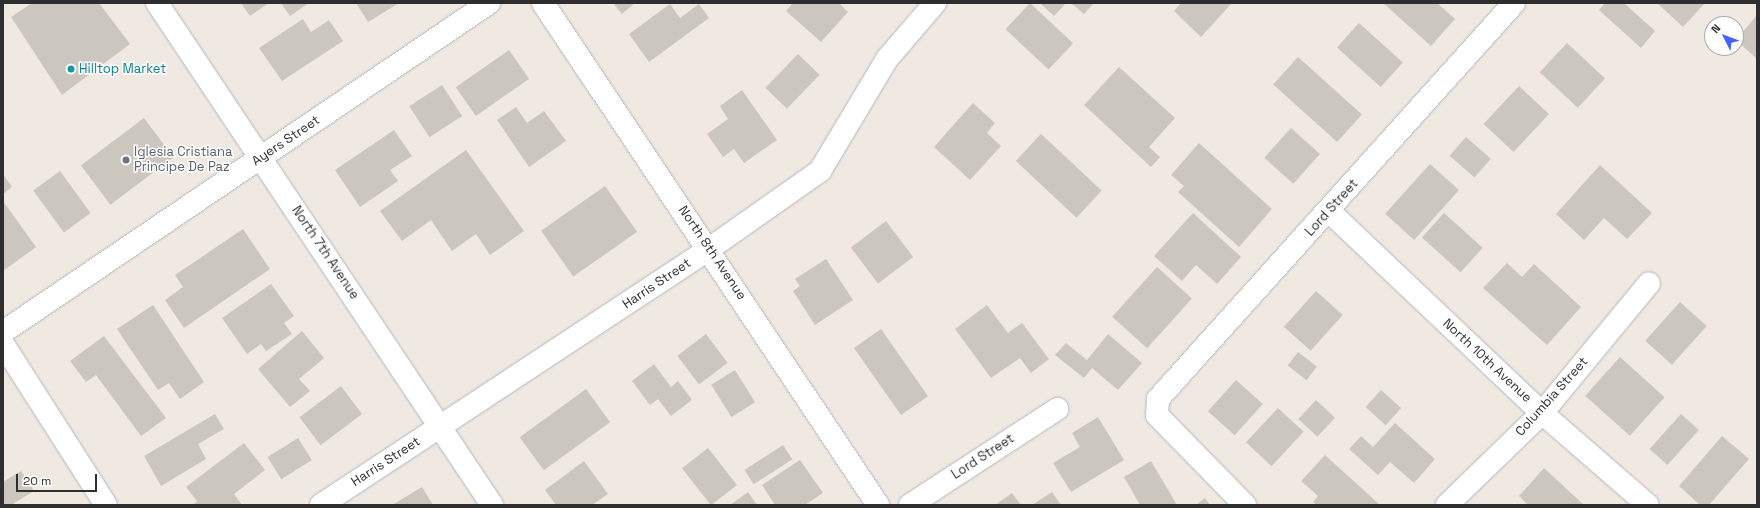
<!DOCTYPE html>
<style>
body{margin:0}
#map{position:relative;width:1760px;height:508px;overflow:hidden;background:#efe9e1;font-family:"Space Grotesk",sans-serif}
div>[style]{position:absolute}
.building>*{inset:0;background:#cbc7bf;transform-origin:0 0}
.roads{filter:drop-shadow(0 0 1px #b4b7c1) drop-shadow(0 0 1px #b4b7c1)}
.minor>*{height:22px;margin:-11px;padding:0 11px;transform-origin:11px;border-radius:11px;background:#fff}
.tertiary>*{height:22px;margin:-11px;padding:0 11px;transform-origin:11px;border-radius:11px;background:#fff}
.dots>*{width:11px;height:11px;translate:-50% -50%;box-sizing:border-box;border:2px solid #fff;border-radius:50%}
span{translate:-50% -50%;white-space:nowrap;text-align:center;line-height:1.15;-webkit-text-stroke:3px #fff;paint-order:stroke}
.culture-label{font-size:13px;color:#0d838f}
.left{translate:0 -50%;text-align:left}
.street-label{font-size:13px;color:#2e2e2e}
.worship-label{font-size:13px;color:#5b616d}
.frame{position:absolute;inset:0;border:4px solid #2e2e2e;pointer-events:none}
.north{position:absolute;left:1704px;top:16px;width:40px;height:40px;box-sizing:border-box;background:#fff;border:1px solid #ababab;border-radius:50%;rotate:312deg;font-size:11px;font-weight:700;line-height:16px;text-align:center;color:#2e2e2e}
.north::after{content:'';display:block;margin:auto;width:14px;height:18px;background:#4264fb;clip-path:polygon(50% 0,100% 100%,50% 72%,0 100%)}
.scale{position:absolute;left:16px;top:474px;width:81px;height:18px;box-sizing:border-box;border:2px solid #2e2e2e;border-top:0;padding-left:5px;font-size:12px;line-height:14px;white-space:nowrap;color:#2e2e2e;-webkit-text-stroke:3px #fff;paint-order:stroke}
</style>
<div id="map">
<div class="building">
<div style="clip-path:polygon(32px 3px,99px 3px,130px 44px,62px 95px,11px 17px)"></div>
<div style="clip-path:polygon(241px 3px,269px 3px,250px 16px)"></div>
<div style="clip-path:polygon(281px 3px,309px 3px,290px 16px)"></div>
<div style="clip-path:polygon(356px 3px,399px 3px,368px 22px)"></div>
<div style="clip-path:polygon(613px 3px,635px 3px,622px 14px)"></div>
<div style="clip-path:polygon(793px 3px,839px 3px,848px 12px,821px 42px,786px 11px)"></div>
<div style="left:1030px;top:3px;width:59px;height:36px;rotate:43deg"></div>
<div style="clip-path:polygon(1040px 3px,1066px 3px,1054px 16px)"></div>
<div style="clip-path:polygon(1071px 3px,1094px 3px,1084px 14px)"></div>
<div style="clip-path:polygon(1181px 3px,1232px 3px,1201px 37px,1174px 11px)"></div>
<div style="clip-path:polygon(1383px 3px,1437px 3px,1455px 19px,1431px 46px)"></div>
<div style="clip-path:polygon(1605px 3px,1624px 3px,1655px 31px,1641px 48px,1599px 10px)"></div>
<div style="clip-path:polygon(1657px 3px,1705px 3px,1683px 27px)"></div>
<div style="clip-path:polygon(670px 4px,680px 18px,699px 4px,709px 18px,649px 62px,629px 34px)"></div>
<div style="clip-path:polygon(1757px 15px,1757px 59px,1736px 40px)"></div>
<div style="clip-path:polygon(303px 19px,311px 32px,329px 20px,343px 41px,282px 81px,259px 48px)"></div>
<div style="left:1359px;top:23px;width:59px;height:33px;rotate:42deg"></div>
<div style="left:1567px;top:43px;width:52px;height:40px;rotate:43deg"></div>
<div style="left:509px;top:50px;width:35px;height:65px;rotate:55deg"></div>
<div style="left:798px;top:54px;width:30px;height:47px;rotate:44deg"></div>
<div style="left:1298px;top:57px;width:86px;height:37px;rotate:42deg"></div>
<div style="clip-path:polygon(1119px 67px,1175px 118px,1149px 147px,1160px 157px,1151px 167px,1084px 105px)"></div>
<div style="left:442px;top:85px;width:37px;height:39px;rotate:57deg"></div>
<div style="left:1519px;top:86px;width:41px;height:52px;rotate:43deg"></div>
<div style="clip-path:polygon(742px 90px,777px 140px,744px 163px,734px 149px,723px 157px,707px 134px,728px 119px,720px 106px)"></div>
<div style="clip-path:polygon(973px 103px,995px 123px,987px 133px,1001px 146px,970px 180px,934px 147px)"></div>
<div style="clip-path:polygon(516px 107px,527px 123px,544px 111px,566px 141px,529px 167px,497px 120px)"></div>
<div style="left:144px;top:118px;width:49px;height:79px;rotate:53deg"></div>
<div style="left:1291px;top:128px;width:39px;height:40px;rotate:42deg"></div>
<div style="clip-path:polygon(394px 130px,412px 156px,390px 170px,398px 181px,360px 207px,335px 170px)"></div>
<div style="left:1041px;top:134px;width:83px;height:37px;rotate:43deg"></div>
<div style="left:1466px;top:137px;width:33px;height:25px;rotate:41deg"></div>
<div style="clip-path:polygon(1199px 143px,1272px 209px,1239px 247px,1178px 192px,1184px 186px,1171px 175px)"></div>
<div style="clip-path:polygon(466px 150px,524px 231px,490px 255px,476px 234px,452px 251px,431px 220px,402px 241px,380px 211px)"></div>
<div style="left:1430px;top:164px;width:39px;height:67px;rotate:42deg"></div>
<div style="clip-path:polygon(1600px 165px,1652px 213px,1627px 239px,1604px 218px,1584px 240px,1556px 214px)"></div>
<div style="left:60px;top:171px;width:52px;height:33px;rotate:54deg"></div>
<div style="clip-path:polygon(3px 174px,12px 187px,3px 194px)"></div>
<div style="left:605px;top:186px;width:56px;height:78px;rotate:55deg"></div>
<div style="clip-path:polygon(3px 201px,36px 247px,3px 271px)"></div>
<div style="clip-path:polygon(1193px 213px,1241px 257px,1217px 284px,1196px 265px,1182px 281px,1154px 256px)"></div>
<div style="left:1444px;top:213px;width:52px;height:33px;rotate:42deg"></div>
<div style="left:886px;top:221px;width:45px;height:44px;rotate:53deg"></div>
<div style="clip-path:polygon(243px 229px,270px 269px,184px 328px,165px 300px,183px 287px,175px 275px)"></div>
<div style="clip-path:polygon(826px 259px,853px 300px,815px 325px,793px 291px,800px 286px,795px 279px)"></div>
<div style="clip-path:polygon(1507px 263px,1522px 277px,1534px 264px,1581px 307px,1547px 345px,1483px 288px)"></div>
<div style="left:1157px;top:267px;width:47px;height:67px;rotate:42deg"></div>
<div style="clip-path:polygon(271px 284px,294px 316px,284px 323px,292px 334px,266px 351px,261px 344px,247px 354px,222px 318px)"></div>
<div style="left:1316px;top:291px;width:36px;height:48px;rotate:42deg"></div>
<div style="left:1680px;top:302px;width:36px;height:52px;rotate:42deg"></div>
<div style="clip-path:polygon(153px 305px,204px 382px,180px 399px,169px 383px,158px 390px,117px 329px)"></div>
<div style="clip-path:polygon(987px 305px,1008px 333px,1022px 323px,1049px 359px,1031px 373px,1020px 358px,991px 378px,955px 329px)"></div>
<div style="left:881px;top:329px;width:82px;height:33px;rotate:55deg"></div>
<div style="clip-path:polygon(302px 331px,324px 358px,299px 379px,310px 391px,290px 407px,258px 369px)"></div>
<div style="left:706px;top:334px;width:36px;height:36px;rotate:53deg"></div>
<div style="clip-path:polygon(1108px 334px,1142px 363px,1118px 390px,1092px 368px,1084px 378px,1055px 355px,1066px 343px,1087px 360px)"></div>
<div style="clip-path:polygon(104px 336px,166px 418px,141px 436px,96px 375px,86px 382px,70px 361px)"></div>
<div style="left:1298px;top:352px;width:24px;height:17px;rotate:38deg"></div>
<div style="left:1620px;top:357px;width:60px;height:52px;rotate:42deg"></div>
<div style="clip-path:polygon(654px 364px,671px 387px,678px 381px,692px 400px,671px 416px,658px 399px,650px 405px,632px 381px)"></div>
<div style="left:735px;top:370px;width:38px;height:28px;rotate:58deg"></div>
<div style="left:1236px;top:380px;width:36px;height:42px;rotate:42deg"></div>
<div style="left:341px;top:386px;width:35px;height:52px;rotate:53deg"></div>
<div style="left:586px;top:389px;width:41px;height:82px;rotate:54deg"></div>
<div style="left:1381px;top:390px;width:27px;height:23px;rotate:42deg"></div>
<div style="left:1316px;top:400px;width:26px;height:26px;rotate:43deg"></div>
<div style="left:1278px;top:408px;width:35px;height:47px;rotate:43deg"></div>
<div style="clip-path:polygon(215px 414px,224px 429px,198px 444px,206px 459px,161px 486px,144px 456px)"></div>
<div style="left:1681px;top:414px;width:24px;height:47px;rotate:42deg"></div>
<div style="clip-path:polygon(1098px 417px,1124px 460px,1071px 492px,1053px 463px,1080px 447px,1072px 433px)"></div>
<div style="clip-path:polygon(1395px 423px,1435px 459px,1414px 483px,1390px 462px,1378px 475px,1349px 449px,1361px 436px,1373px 447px)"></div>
<div style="clip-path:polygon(1722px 436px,1749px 459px,1709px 505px,1700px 505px,1679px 486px)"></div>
<div style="left:298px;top:438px;width:26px;height:36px;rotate:58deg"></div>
<div style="clip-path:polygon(244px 443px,265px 470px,234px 494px,242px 505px,193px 505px,197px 501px,186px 487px)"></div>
<div style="left:783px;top:445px;width:17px;height:46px;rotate:57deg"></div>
<div style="left:708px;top:448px;width:47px;height:33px;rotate:52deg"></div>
<div style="clip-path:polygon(1325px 455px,1380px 505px,1317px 505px,1313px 502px,1318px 496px,1301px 481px)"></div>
<div style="clip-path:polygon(800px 460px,823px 493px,805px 505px,775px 505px,762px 485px)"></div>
<div style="clip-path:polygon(584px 461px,608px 494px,592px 505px,556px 505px,545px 490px)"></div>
<div style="clip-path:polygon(1151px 461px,1177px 505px,1140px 505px,1124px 477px)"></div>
<div style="clip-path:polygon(1544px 468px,1584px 505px,1528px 505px,1519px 496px)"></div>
<div style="clip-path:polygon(21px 471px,34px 491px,11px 505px,3px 505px,3px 482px)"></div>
<div style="clip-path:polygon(422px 487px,433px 505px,392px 505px)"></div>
<div style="clip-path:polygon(748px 492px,757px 505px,730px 505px)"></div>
<div style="clip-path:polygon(1052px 492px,1061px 505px,1032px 505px)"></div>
<div style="clip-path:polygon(1012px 493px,1021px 505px,995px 505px)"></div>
<div style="clip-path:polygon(1205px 498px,1210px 505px,1196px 505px)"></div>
</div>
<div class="roads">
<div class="minor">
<div style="left:543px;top:3px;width:604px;rotate:56.28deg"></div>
<div style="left:1330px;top:212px;width:292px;rotate:43.5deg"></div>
<div style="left:1542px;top:413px;width:140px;rotate:41deg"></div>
<div style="left:3px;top:332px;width:587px;rotate:-34.1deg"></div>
<div style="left:3px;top:344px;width:191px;rotate:57.4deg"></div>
<div style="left:321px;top:505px;width:465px;rotate:-33.4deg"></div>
<div style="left:709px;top:249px;width:136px;rotate:-35.1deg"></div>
<div style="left:820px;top:171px;width:131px;rotate:-59.1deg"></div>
<div style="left:887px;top:59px;width:74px;rotate:-49.4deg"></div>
<div style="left:910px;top:505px;width:176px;rotate:-33.1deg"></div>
<div style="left:1245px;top:505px;width:126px;rotate:-134.4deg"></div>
<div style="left:1157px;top:415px;width:16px;rotate:-86deg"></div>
<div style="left:1158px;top:399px;width:532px;rotate:-48.04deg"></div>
<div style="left:1447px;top:505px;width:132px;rotate:-44.1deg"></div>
<div style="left:1542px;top:413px;width:168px;rotate:-50.5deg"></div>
</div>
<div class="tertiary">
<div style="left:157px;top:3px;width:604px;rotate:56.28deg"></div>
</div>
</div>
<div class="dots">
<div style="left:71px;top:69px;background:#0f9aa8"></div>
<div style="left:126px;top:160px;background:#6b7280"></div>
</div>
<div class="culture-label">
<span class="left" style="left:79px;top:69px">Hilltop Market</span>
</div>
<div class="street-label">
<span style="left:286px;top:141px;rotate:-34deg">Ayers Street</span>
<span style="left:1332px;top:208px;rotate:-48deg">Lord Street</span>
<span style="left:325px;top:253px;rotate:56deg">North 7th Avenue</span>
<span style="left:712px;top:253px;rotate:56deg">North 8th Avenue</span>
<span style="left:657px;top:284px;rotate:-34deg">Harris Street</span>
<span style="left:1487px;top:361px;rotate:43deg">North 10th Avenue</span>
<span style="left:1552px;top:397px;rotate:-48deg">Columbia Street</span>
<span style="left:983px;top:457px;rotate:-33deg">Lord Street</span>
<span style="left:386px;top:462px;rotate:-33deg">Harris Street</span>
</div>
<div class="worship-label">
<span class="left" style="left:134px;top:160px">Iglesia Cristiana<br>Principe De Paz</span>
</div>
<div class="frame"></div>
<div class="north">N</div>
<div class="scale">20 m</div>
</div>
